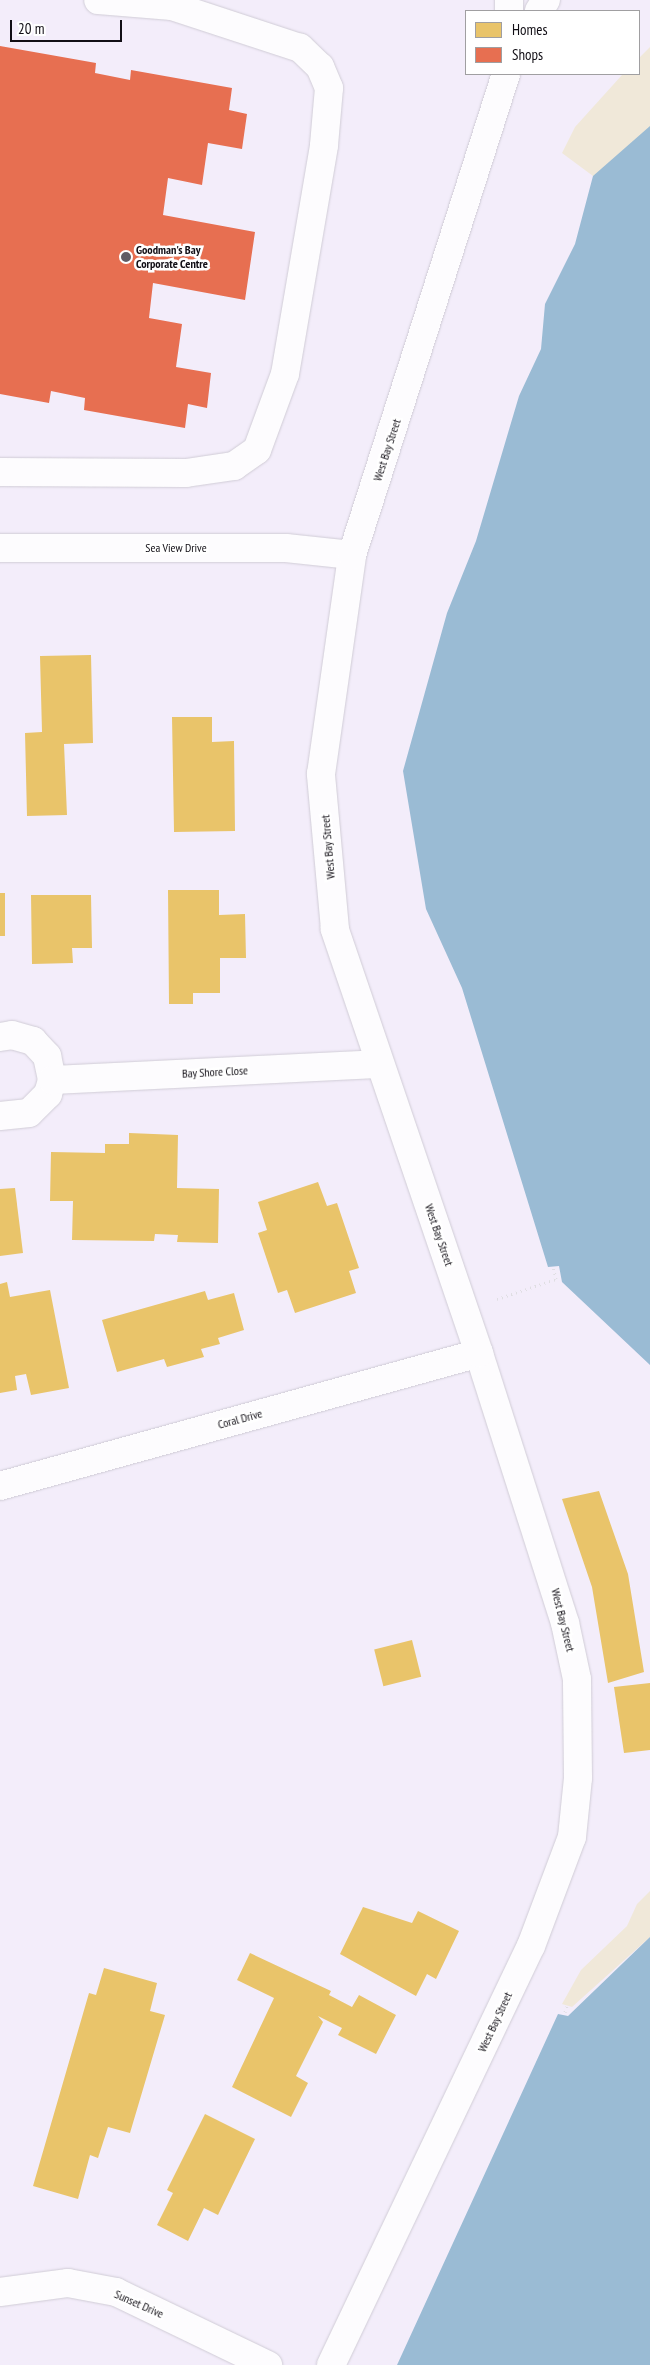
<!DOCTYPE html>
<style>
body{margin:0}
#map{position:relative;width:650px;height:2365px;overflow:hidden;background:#f3edfa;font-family:"PT Sans Narrow",sans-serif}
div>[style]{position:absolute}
.sand>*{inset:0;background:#f0e8d9}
.water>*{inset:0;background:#9abbd4}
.homes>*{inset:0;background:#e9c46a;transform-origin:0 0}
.shops>*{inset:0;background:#e76f51}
.path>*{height:3px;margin-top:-1.5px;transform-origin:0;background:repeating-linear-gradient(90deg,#dfdee2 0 1px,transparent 0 5px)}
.roads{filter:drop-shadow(0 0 1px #d0ccd6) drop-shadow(0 0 1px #d0ccd6)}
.minor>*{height:28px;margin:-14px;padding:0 14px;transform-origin:14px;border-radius:14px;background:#fdfcfe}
.major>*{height:28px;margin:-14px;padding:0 14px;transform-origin:14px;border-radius:14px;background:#fdfcfe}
.dots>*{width:14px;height:14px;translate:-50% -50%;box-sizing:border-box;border:2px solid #fff;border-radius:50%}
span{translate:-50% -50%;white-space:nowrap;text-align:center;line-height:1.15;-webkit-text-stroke:5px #fff;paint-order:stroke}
.poi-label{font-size:12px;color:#110e15;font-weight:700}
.left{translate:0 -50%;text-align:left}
.street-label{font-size:12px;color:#110e15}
.legend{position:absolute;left:465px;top:10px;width:175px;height:65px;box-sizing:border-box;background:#fff;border:1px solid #a09fa1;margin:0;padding:6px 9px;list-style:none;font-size:15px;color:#110e15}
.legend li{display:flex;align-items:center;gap:10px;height:25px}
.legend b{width:25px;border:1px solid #a09fa1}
.scale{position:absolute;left:10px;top:20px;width:112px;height:22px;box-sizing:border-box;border:2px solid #110e15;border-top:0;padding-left:6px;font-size:15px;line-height:18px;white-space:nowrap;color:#110e15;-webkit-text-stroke:4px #fff;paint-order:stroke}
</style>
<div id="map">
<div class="sand">
<div style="clip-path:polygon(650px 47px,650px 156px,625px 180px,593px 176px,562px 153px,575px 127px,622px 75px,639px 74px,639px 58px)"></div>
<div style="clip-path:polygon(650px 1891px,650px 1937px,572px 2007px,562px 2004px,581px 1970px,627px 1926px,637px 1904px)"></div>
</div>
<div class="water">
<div style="clip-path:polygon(650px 126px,650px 1365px,562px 1282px,559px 1266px,548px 1267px,462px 988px,426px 909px,403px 771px,447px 613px,476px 541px,519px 396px,541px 349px,545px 304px,575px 244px,593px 176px)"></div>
<div style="clip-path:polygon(650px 1937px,650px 2365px,397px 2365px,558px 2014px,568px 2016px)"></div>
</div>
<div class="homes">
<div style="clip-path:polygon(91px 655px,93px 743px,64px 744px,67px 815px,27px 816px,25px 733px,42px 732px,40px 656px)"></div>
<div style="clip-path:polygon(172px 717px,212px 717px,212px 742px,234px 741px,235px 831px,174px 832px)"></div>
<div style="clip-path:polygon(168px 890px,219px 890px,219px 915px,245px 914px,246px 958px,220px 958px,220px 993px,193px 993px,193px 1004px,169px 1004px)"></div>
<div style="left:0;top:893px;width:5px;height:43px"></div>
<div style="clip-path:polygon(31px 895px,91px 895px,92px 948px,72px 948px,73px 963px,32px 964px)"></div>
<div style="clip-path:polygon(129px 1133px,178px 1135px,177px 1188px,219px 1189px,218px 1243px,177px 1242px,178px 1235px,155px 1234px,154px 1241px,72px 1240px,73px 1201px,50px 1201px,51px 1152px,105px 1153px,105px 1144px,129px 1144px)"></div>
<div style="clip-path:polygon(318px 1182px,327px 1206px,337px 1203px,359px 1268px,349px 1271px,356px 1293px,295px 1313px,287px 1290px,278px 1293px,258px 1233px,267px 1230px,258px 1202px)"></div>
<div style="clip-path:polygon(15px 1188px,23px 1253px,0 1256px,0 1189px)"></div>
<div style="clip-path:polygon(7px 1282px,10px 1297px,50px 1290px,69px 1388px,31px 1395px,26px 1374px,15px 1376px,17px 1390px,0 1393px,0 1284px)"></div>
<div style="clip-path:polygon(205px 1291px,208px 1300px,234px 1293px,244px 1330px,218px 1338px,220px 1344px,201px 1349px,204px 1357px,167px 1367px,164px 1359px,117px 1372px,102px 1320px)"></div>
<div style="clip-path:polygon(599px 1491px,628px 1574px,644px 1672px,608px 1683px,592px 1587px,562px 1499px)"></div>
<div style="left:412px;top:1640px;width:38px;height:39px;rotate:76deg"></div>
<div style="clip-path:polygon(650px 1683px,650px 1750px,624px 1753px,614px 1687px)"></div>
<div style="clip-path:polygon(363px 1907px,412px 1923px,418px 1911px,459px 1931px,436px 1979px,427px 1974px,416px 1996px,340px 1954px)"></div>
<div style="clip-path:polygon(250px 1953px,331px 1991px,329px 1995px,352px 2007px,359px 1995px,396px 2015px,376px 2054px,338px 2035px,342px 2028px,318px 2016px,323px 2022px,296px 2076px,308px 2083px,291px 2117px,232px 2087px,274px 1998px,237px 1980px)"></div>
<div style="clip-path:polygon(104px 1968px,157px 1983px,150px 2011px,165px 2015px,130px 2133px,108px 2127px,98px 2158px,90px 2155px,78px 2199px,33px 2186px,89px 1993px,96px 1995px)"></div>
<div style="clip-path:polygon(205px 2114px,255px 2139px,218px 2215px,204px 2208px,188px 2241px,157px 2225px,173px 2193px,167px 2190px)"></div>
</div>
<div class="shops">
<div style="clip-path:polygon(0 46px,96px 63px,95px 73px,130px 80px,131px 70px,232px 88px,229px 110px,247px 114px,242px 149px,208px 143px,202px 185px,168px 178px,163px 215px,255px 232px,245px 300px,153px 283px,149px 318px,182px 324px,176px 367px,211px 373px,207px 408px,188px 404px,185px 428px,84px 410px,85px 398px,51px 391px,49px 403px,0 394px)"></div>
</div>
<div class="path">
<div style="left:497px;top:1299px;width:62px;rotate:-18.7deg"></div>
<div style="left:556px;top:1279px;width:13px;rotate:-103deg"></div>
<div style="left:565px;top:2012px;width:6px;rotate:-72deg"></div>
</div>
<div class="roads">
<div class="minor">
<div style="left:0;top:472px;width:186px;rotate:0.3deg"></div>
<div style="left:186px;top:473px;width:49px;rotate:-8.3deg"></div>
<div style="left:234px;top:466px;width:28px;rotate:-35deg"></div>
<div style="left:257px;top:450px;width:81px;rotate:-69.8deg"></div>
<div style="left:285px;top:374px;width:232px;rotate:-80.3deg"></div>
<div style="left:324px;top:145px;width:57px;rotate:-85deg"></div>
<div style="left:329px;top:88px;width:23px;rotate:-113deg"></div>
<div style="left:320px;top:67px;width:28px;rotate:-136deg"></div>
<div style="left:300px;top:48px;width:135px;rotate:-161.8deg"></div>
<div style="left:172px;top:6px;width:74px;rotate:-175.4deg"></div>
<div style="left:0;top:548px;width:286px"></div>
<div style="left:286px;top:548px;width:66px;rotate:6.1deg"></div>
<div style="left:0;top:1037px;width:12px;rotate:-9deg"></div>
<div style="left:12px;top:1035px;width:22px;rotate:16deg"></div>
<div style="left:33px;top:1041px;width:21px;rotate:47deg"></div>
<div style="left:47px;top:1056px;width:25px;rotate:78deg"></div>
<div style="left:52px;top:1080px;width:15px;rotate:106deg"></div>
<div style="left:48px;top:1094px;width:27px;rotate:135deg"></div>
<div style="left:29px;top:1113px;width:29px;rotate:174deg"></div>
<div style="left:52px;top:1080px;width:326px;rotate:-2.8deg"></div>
<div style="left:0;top:1486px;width:497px;rotate:-15.5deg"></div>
<div style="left:0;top:2292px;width:69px;rotate:-7.5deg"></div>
<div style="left:68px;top:2283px;width:49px;rotate:10.6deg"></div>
<div style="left:116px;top:2292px;width:169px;rotate:25.7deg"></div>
</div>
<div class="major">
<div style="left:509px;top:11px;width:11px;rotate:-90deg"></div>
<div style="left:539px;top:11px;width:13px;rotate:-58deg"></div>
<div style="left:331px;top:2365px;width:464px;rotate:-64.5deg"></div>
<div style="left:531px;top:1946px;width:116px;rotate:-69.4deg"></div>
<div style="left:572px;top:1837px;width:59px;rotate:-84.2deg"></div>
<div style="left:578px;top:1778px;width:99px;rotate:-90.6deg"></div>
<div style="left:577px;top:1679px;width:57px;rotate:-102.1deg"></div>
<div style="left:565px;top:1623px;width:283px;rotate:-107.7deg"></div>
<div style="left:479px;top:1353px;width:448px;rotate:-108.8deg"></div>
<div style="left:335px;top:929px;width:156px;rotate:-95.2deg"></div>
<div style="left:321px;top:774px;width:221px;rotate:-81.9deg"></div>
<div style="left:352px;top:555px;width:505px;rotate:-72.25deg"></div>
</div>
</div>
<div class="dots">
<div style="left:126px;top:257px;background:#605c65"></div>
</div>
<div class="poi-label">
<span class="left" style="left:136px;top:257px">Goodman's Bay<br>Corporate Centre</span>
</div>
<div class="street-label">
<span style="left:387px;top:450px;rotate:-72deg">West Bay Street</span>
<span style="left:176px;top:548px">Sea View Drive</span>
<span style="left:328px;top:847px;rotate:-95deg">West Bay Street</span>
<span style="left:215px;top:1072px;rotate:-3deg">Bay Shore Close</span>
<span style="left:439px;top:1235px;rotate:71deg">West Bay Street</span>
<span style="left:240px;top:1419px;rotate:-15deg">Coral Drive</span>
<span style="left:563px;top:1620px;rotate:76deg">West Bay Street</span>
<span style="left:495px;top:2022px;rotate:-65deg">West Bay Street</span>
<span style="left:139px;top:2304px;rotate:24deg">Sunset Drive</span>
</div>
<ul class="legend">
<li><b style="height:14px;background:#e9c46a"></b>Homes</li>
<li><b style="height:14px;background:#e76f51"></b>Shops</li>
</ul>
<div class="scale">20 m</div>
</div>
